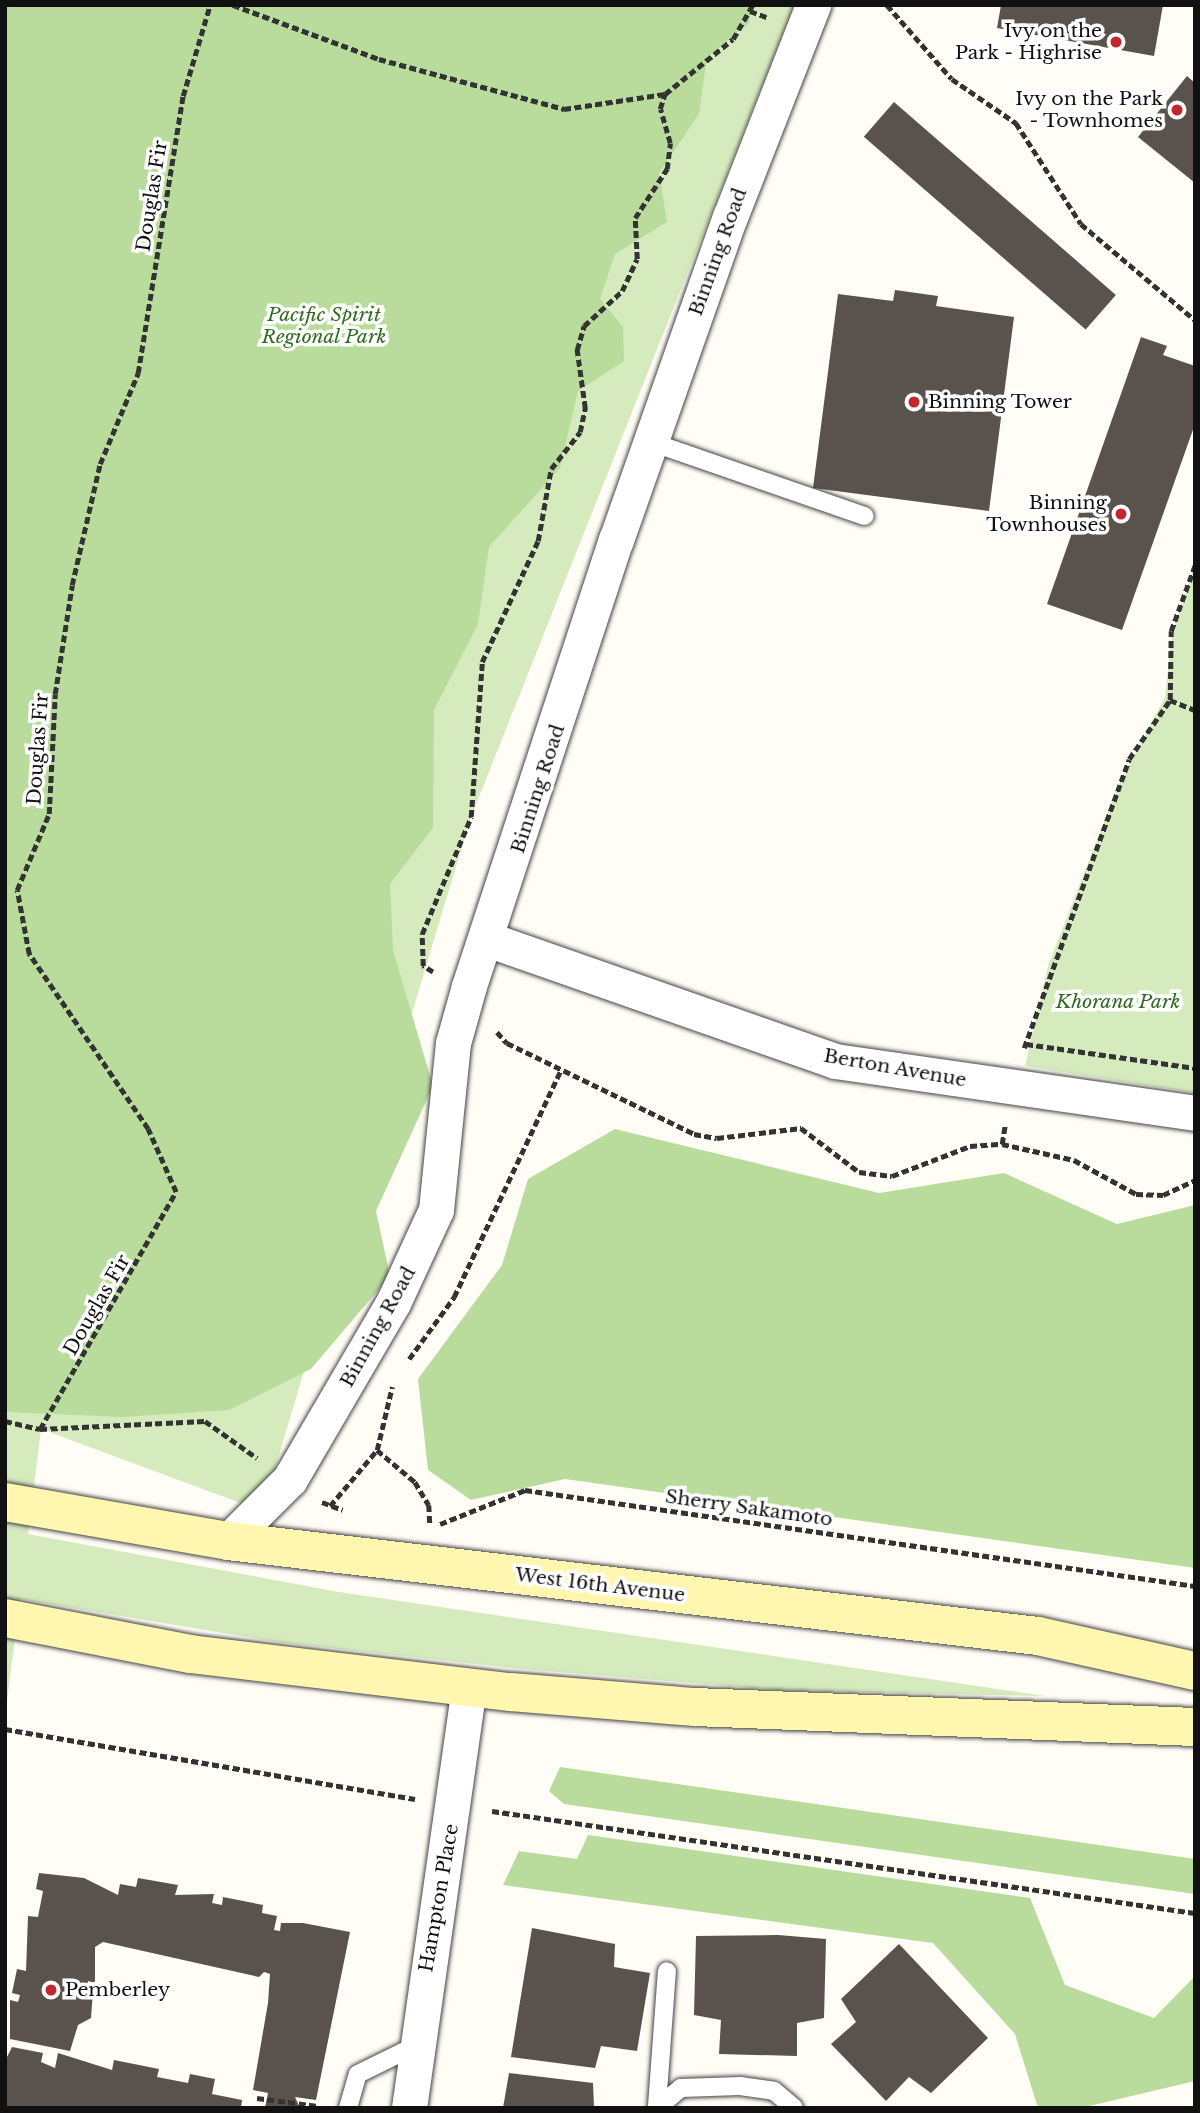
<!DOCTYPE html>
<style>
body{margin:0}
#map{position:relative;width:1200px;height:2113px;overflow:hidden;background:#fffdf5;font-family:"Libre Baskerville",serif}
div>[style]{position:absolute}
.green>*{inset:0;background:#d5ebbd}
.forest>*{inset:0;background:#b9dc9c}
.building>*{inset:0;background:#5a524d;transform-origin:0 0}
.path>*{height:4.5px;margin-top:-2.25px;transform-origin:0;background:repeating-linear-gradient(90deg,#333 0 7px,transparent 0 10.5px)}
.roads{filter:drop-shadow(0 0 2px #444) drop-shadow(0 0 2px #444)}
.lane>*{height:18px;margin:-9px;padding:0 9px;transform-origin:9px;border-radius:9px;background:#fff}
.street>*{height:35px;margin:-17.5px;padding:0 17.5px;transform-origin:17.5px;border-radius:17.5px;background:#fff}
.secondary>*{height:38px;margin:-19px;padding:0 19px;transform-origin:19px;border-radius:19px;background:#fff6b0}
.dots>*{width:19px;height:19px;translate:-50% -50%;box-sizing:border-box;border:4px solid #fff;border-radius:50%}
span{translate:-50% -50%;white-space:nowrap;text-align:center;line-height:1.15;-webkit-text-stroke:7px #fff;paint-order:stroke}
.poi-label{font-size:19px;color:#111}
.right{translate:-100% -50%;text-align:right}
.left{translate:0 -50%;text-align:left}
.street-label{font-size:19px;color:#111}
.park-label{font-size:19px;color:#2f6b1f;font-style:italic}
.frame{position:absolute;inset:0;border:7px solid #111;pointer-events:none}
</style>
<div id="map">
<div class="green">
<div style="clip-path:polygon(5px 5px,794px 5px,471px 817px,262px 1511px,41px 1429px,28px 1534px,339px 1592px,1045px 1696px,779px 1690px,522px 1669px,277px 1642px,20px 1599px,5px 1717px)"></div>
<div style="clip-path:polygon(1195px 564px,1195px 1093px,1025px 1066px,1048px 966px,1118px 786px,1165px 697px,1172px 633px)"></div>
</div>
<div class="forest">
<div style="clip-path:polygon(5px 5px,752px 5px,749px 23px,707px 57px,699px 114px,659px 173px,667px 222px,615px 254px,600px 299px,623px 327px,624px 361px,578px 391px,560px 468px,489px 547px,478px 624px,434px 710px,433px 828px,390px 884px,393px 950px,433px 1086px,376px 1211px,390px 1276px,311px 1369px,229px 1410px,123px 1417px,5px 1412px)"></div>
<div style="clip-path:polygon(615px 1129px,879px 1193px,1004px 1173px,1117px 1224px,1195px 1205px,1195px 1568px,565px 1479px,471px 1500px,428px 1470px,418px 1379px,502px 1265px,528px 1179px)"></div>
<div style="clip-path:polygon(560px 1767px,1195px 1859px,1195px 1894px,564px 1804px,549px 1791px)"></div>
<div style="clip-path:polygon(588px 1835px,1030px 1898px,1065px 1985px,1154px 2018px,1195px 1976px,1195px 2081px,1081px 2108px,1038px 2108px,1015px 2034px,933px 1943px,503px 1885px,519px 1851px,577px 1859px)"></div>
</div>
<div class="building">
<div style="clip-path:polygon(1001px 5px,1163px 5px,1154px 56px,997px 28px)"></div>
<div style="clip-path:polygon(1187px 76px,1195px 83px,1195px 183px,1138px 137px)"></div>
<div style="left:894px;top:102px;width:294px;height:46px;rotate:41deg"></div>
<div style="clip-path:polygon(895px 290px,938px 296px,936px 306px,1014px 317px,989px 511px,813px 488px,838px 294px,893px 301px)"></div>
<div style="clip-path:polygon(1141px 337px,1167px 346px,1163px 355px,1195px 366px,1195px 424px,1122px 630px,1047px 604px)"></div>
<div style="clip-path:polygon(39px 1873px,84px 1878px,118px 1895px,120px 1884px,136px 1887px,138px 1878px,178px 1885px,175px 1895px,214px 1894px,212px 1903px,222px 1905px,223px 1897px,263px 1905px,262px 1913px,277px 1916px,274px 1930px,280px 1931px,281px 1923px,303px 1923px,350px 1932px,316px 2100px,295px 2097px,300px 2108px,265px 2108px,268px 2093px,253px 2090px,268px 2003px,270px 1974px,264px 1972px,259px 1977px,103px 1942px,95px 1947px,95px 1983px,88px 1981px,86px 1990px,93px 1991px,91px 2018px,78px 2025px,70px 2051px,10px 2039px,10px 2000px,18px 2002px,20px 1995px,12px 1993px,17px 1969px,26px 1971px,28px 1916px,38px 1917px,43px 1891px,36px 1889px)"></div>
<div style="clip-path:polygon(532px 1928px,615px 1944px,614px 1967px,650px 1973px,637px 2051px,601px 2046px,595px 2068px,511px 2057px)"></div>
<div style="clip-path:polygon(778px 1935px,826px 1939px,824px 2018px,797px 2023px,797px 2056px,719px 2054px,721px 2020px,694px 2015px,696px 1936px)"></div>
<div style="clip-path:polygon(899px 1944px,988px 2038px,931px 2093px,909px 2077px,886px 2101px,831px 2044px,856px 2022px,841px 1999px)"></div>
<div style="clip-path:polygon(12px 2047px,43px 2053px,41px 2062px,55px 2068px,58px 2053px,112px 2070px,114px 2060px,159px 2069px,157px 2077px,188px 2083px,190px 2074px,215px 2079px,212px 2094px,242px 2100px,241px 2108px,5px 2108px,5px 2061px)"></div>
<div style="clip-path:polygon(509px 2073px,593px 2083px,594px 2108px,503px 2108px)"></div>
</div>
<div class="path">
<div style="left:233px;top:5px;width:156px;rotate:20.3deg"></div>
<div style="left:379px;top:59px;width:192px;rotate:15.1deg"></div>
<div style="left:564px;top:109px;width:102px;rotate:-8.4deg"></div>
<div style="left:887px;top:5px;width:98px;rotate:48.7deg"></div>
<div style="left:952px;top:79px;width:78px;rotate:34.5deg"></div>
<div style="left:1016px;top:123px;width:120px;rotate:57.2deg"></div>
<div style="left:1081px;top:224px;width:149px;rotate:40.1deg"></div>
<div style="left:750px;top:11px;width:20px;rotate:20deg"></div>
<div style="left:1170px;top:700px;width:27px;rotate:22deg"></div>
<div style="left:433px;top:972px;width:12px;rotate:-149deg"></div>
<div style="left:423px;top:966px;width:32px;rotate:-92deg"></div>
<div style="left:422px;top:934px;width:127px;rotate:-67.3deg"></div>
<div style="left:471px;top:817px;width:155px;rotate:-85.9deg"></div>
<div style="left:482px;top:662px;width:133px;rotate:-65.2deg"></div>
<div style="left:538px;top:541px;width:73px;rotate:-79.8deg"></div>
<div style="left:551px;top:469px;width:47px;rotate:-51.9deg"></div>
<div style="left:580px;top:432px;width:25px;rotate:-78deg"></div>
<div style="left:585px;top:408px;width:59px;rotate:-97.9deg"></div>
<div style="left:577px;top:350px;width:25px;rotate:-74deg"></div>
<div style="left:584px;top:326px;width:52px;rotate:-42.6deg"></div>
<div style="left:622px;top:291px;width:35px;rotate:-65deg"></div>
<div style="left:637px;top:259px;width:41px;rotate:-92.8deg"></div>
<div style="left:635px;top:218px;width:59px;rotate:-56.9deg"></div>
<div style="left:667px;top:169px;width:26px;rotate:-83deg"></div>
<div style="left:670px;top:143px;width:35px;rotate:-106deg"></div>
<div style="left:660px;top:109px;width:16px;rotate:-72deg"></div>
<div style="left:665px;top:94px;width:87px;rotate:-39deg"></div>
<div style="left:733px;top:39px;width:39px;rotate:-60deg"></div>
<div style="left:497px;top:1032px;width:15px;rotate:48deg"></div>
<div style="left:507px;top:1043px;width:208px;rotate:25.9deg"></div>
<div style="left:694px;top:1134px;width:23px;rotate:10deg"></div>
<div style="left:717px;top:1138px;width:85px;rotate:-6.8deg"></div>
<div style="left:801px;top:1128px;width:73px;rotate:37.2deg"></div>
<div style="left:859px;top:1172px;width:33px;rotate:7deg"></div>
<div style="left:892px;top:1176px;width:84px;rotate:-21deg"></div>
<div style="left:970px;top:1146px;width:32px;rotate:-4deg"></div>
<div style="left:1002px;top:1144px;width:74px;rotate:12.5deg"></div>
<div style="left:1074px;top:1160px;width:71px;rotate:28.7deg"></div>
<div style="left:1136px;top:1194px;width:27px;rotate:2deg"></div>
<div style="left:1163px;top:1195px;width:35px;rotate:-25deg"></div>
<div style="left:1026px;top:1044px;width:171px;rotate:8.1deg"></div>
<div style="left:1024px;top:1048px;width:307px;rotate:-70deg"></div>
<div style="left:1129px;top:759px;width:72px;rotate:-55.2deg"></div>
<div style="left:1170px;top:700px;width:69px;rotate:-89.2deg"></div>
<div style="left:1171px;top:631px;width:70px;rotate:-70deg"></div>
<div style="left:1002px;top:1144px;width:20px;rotate:-81deg"></div>
<div style="left:409px;top:1359px;width:77px;rotate:-54deg"></div>
<div style="left:454px;top:1297px;width:251px;rotate:-64.8deg"></div>
<div style="left:5px;top:1421px;width:36px;rotate:13deg"></div>
<div style="left:40px;top:1429px;width:165px;rotate:-2.8deg"></div>
<div style="left:205px;top:1421px;width:64px;rotate:35.4deg"></div>
<div style="left:40px;top:1429px;width:273px;rotate:-60.2deg"></div>
<div style="left:176px;top:1192px;width:69px;rotate:-114deg"></div>
<div style="left:148px;top:1129px;width:212px;rotate:-124.2deg"></div>
<div style="left:29px;top:954px;width:65px;rotate:-100.6deg"></div>
<div style="left:17px;top:890px;width:82px;rotate:-67.2deg"></div>
<div style="left:49px;top:814px;width:120px;rotate:-87.1deg"></div>
<div style="left:55px;top:694px;width:110px;rotate:-81.1deg"></div>
<div style="left:72px;top:585px;width:124px;rotate:-77deg"></div>
<div style="left:100px;top:464px;width:99px;rotate:-67.3deg"></div>
<div style="left:138px;top:373px;width:281px;rotate:-80.8deg"></div>
<div style="left:183px;top:96px;width:95px;rotate:-73.5deg"></div>
<div style="left:377px;top:1450px;width:50px;rotate:40.1deg"></div>
<div style="left:415px;top:1482px;width:27px;rotate:59deg"></div>
<div style="left:429px;top:1505px;width:19px;rotate:87deg"></div>
<div style="left:322px;top:1502px;width:22px;rotate:21deg"></div>
<div style="left:330px;top:1506px;width:73px;rotate:-50deg"></div>
<div style="left:377px;top:1450px;width:65px;rotate:-76.6deg"></div>
<div style="left:440px;top:1524px;width:92px;rotate:-21.8deg"></div>
<div style="left:525px;top:1490px;width:677px;rotate:8.15deg"></div>
<div style="left:5px;top:1729px;width:416px;rotate:9.7deg"></div>
<div style="left:492px;top:1811px;width:710px;rotate:8.26deg"></div>
<div style="left:257px;top:2098px;width:63px;rotate:7.4deg"></div>
</div>
<div class="roads">
<div class="lane">
<div style="left:651px;top:442px;width:226px;rotate:19.1deg"></div>
<div style="left:657px;top:2106px;width:135px;rotate:-85.8deg"></div>
<div style="left:348px;top:2108px;width:35px;rotate:-74deg"></div>
<div style="left:358px;top:2074px;width:64px;rotate:-26.2deg"></div>
<div style="left:657px;top:2108px;width:31px;rotate:-40deg"></div>
<div style="left:681px;top:2088px;width:59px;rotate:-1.9deg"></div>
<div style="left:740px;top:2086px;width:34px;rotate:8deg"></div>
<div style="left:774px;top:2091px;width:26px;rotate:40deg"></div>
</div>
<div class="street">
<div style="left:487px;top:939px;width:369px;rotate:19.3deg"></div>
<div style="left:835px;top:1061px;width:364px;rotate:8.2deg"></div>
<div style="left:228px;top:1541px;width:88px;rotate:-45deg"></div>
<div style="left:290px;top:1479px;width:204px;rotate:-59.7deg"></div>
<div style="left:393px;top:1303px;width:102px;rotate:-65.2deg"></div>
<div style="left:436px;top:1210px;width:168px;rotate:-84.2deg"></div>
<div style="left:453px;top:1043px;width:59px;rotate:-74.3deg"></div>
<div style="left:469px;top:986px;width:470px;rotate:-71.8deg"></div>
<div style="left:616px;top:540px;width:343px;rotate:-70.6deg"></div>
<div style="left:730px;top:217px;width:228px;rotate:-68.6deg"></div>
<div style="left:409px;top:2108px;width:424px;rotate:-81.9deg"></div>
</div>
<div class="secondary">
<div style="left:5px;top:1502px;width:226px;rotate:9.9deg"></div>
<div style="left:228px;top:1541px;width:816px;rotate:6.69deg"></div>
<div style="left:1038px;top:1636px;width:161px;rotate:12.6deg"></div>
<div style="left:5px;top:1618px;width:188px;rotate:11deg"></div>
<div style="left:190px;top:1654px;width:323px;rotate:6.8deg"></div>
<div style="left:511px;top:1692px;width:185px;rotate:4.7deg"></div>
<div style="left:695px;top:1707px;width:500px;rotate:2.29deg"></div>
</div>
</div>
<div class="dots">
<div style="left:1116px;top:42px;background:#c4262e"></div>
<div style="left:1177px;top:110px;background:#c4262e"></div>
<div style="left:914px;top:402px;background:#c4262e"></div>
<div style="left:1121px;top:514px;background:#c4262e"></div>
<div style="left:51px;top:1990px;background:#c4262e"></div>
</div>
<div class="poi-label">
<span class="right" style="left:1102px;top:42px">Ivy on the<br>Park - Highrise</span>
<span class="right" style="left:1163px;top:110px">Ivy on the Park<br>- Townhomes</span>
<span class="left" style="left:928px;top:402px">Binning Tower</span>
<span class="right" style="left:1107px;top:514px">Binning<br>Townhouses</span>
<span class="left" style="left:65px;top:1990px">Pemberley</span>
</div>
<div class="street-label">
<span style="left:152px;top:196px;rotate:-81deg">Douglas Fir</span>
<span style="left:718px;top:252px;rotate:-70deg">Binning Road</span>
<span style="left:38px;top:749px;rotate:-86deg">Douglas Fir</span>
<span style="left:538px;top:789px;rotate:-72deg">Binning Road</span>
<span style="left:895px;top:1068px;rotate:10deg">Berton Avenue</span>
<span style="left:97px;top:1305px;rotate:-60deg">Douglas Fir</span>
<span style="left:378px;top:1327px;rotate:-61deg">Binning Road</span>
<span style="left:749px;top:1508px;rotate:8deg">Sherry Sakamoto</span>
<span style="left:600px;top:1585px;rotate:7deg">West 16th Avenue</span>
<span style="left:439px;top:1898px;rotate:-80deg">Hampton Place</span>
</div>
<div class="park-label">
<span style="left:324px;top:326px">Pacific Spirit<br>Regional Park</span>
<span style="left:1118px;top:1002px">Khorana Park</span>
</div>
<div class="frame"></div>
</div>
